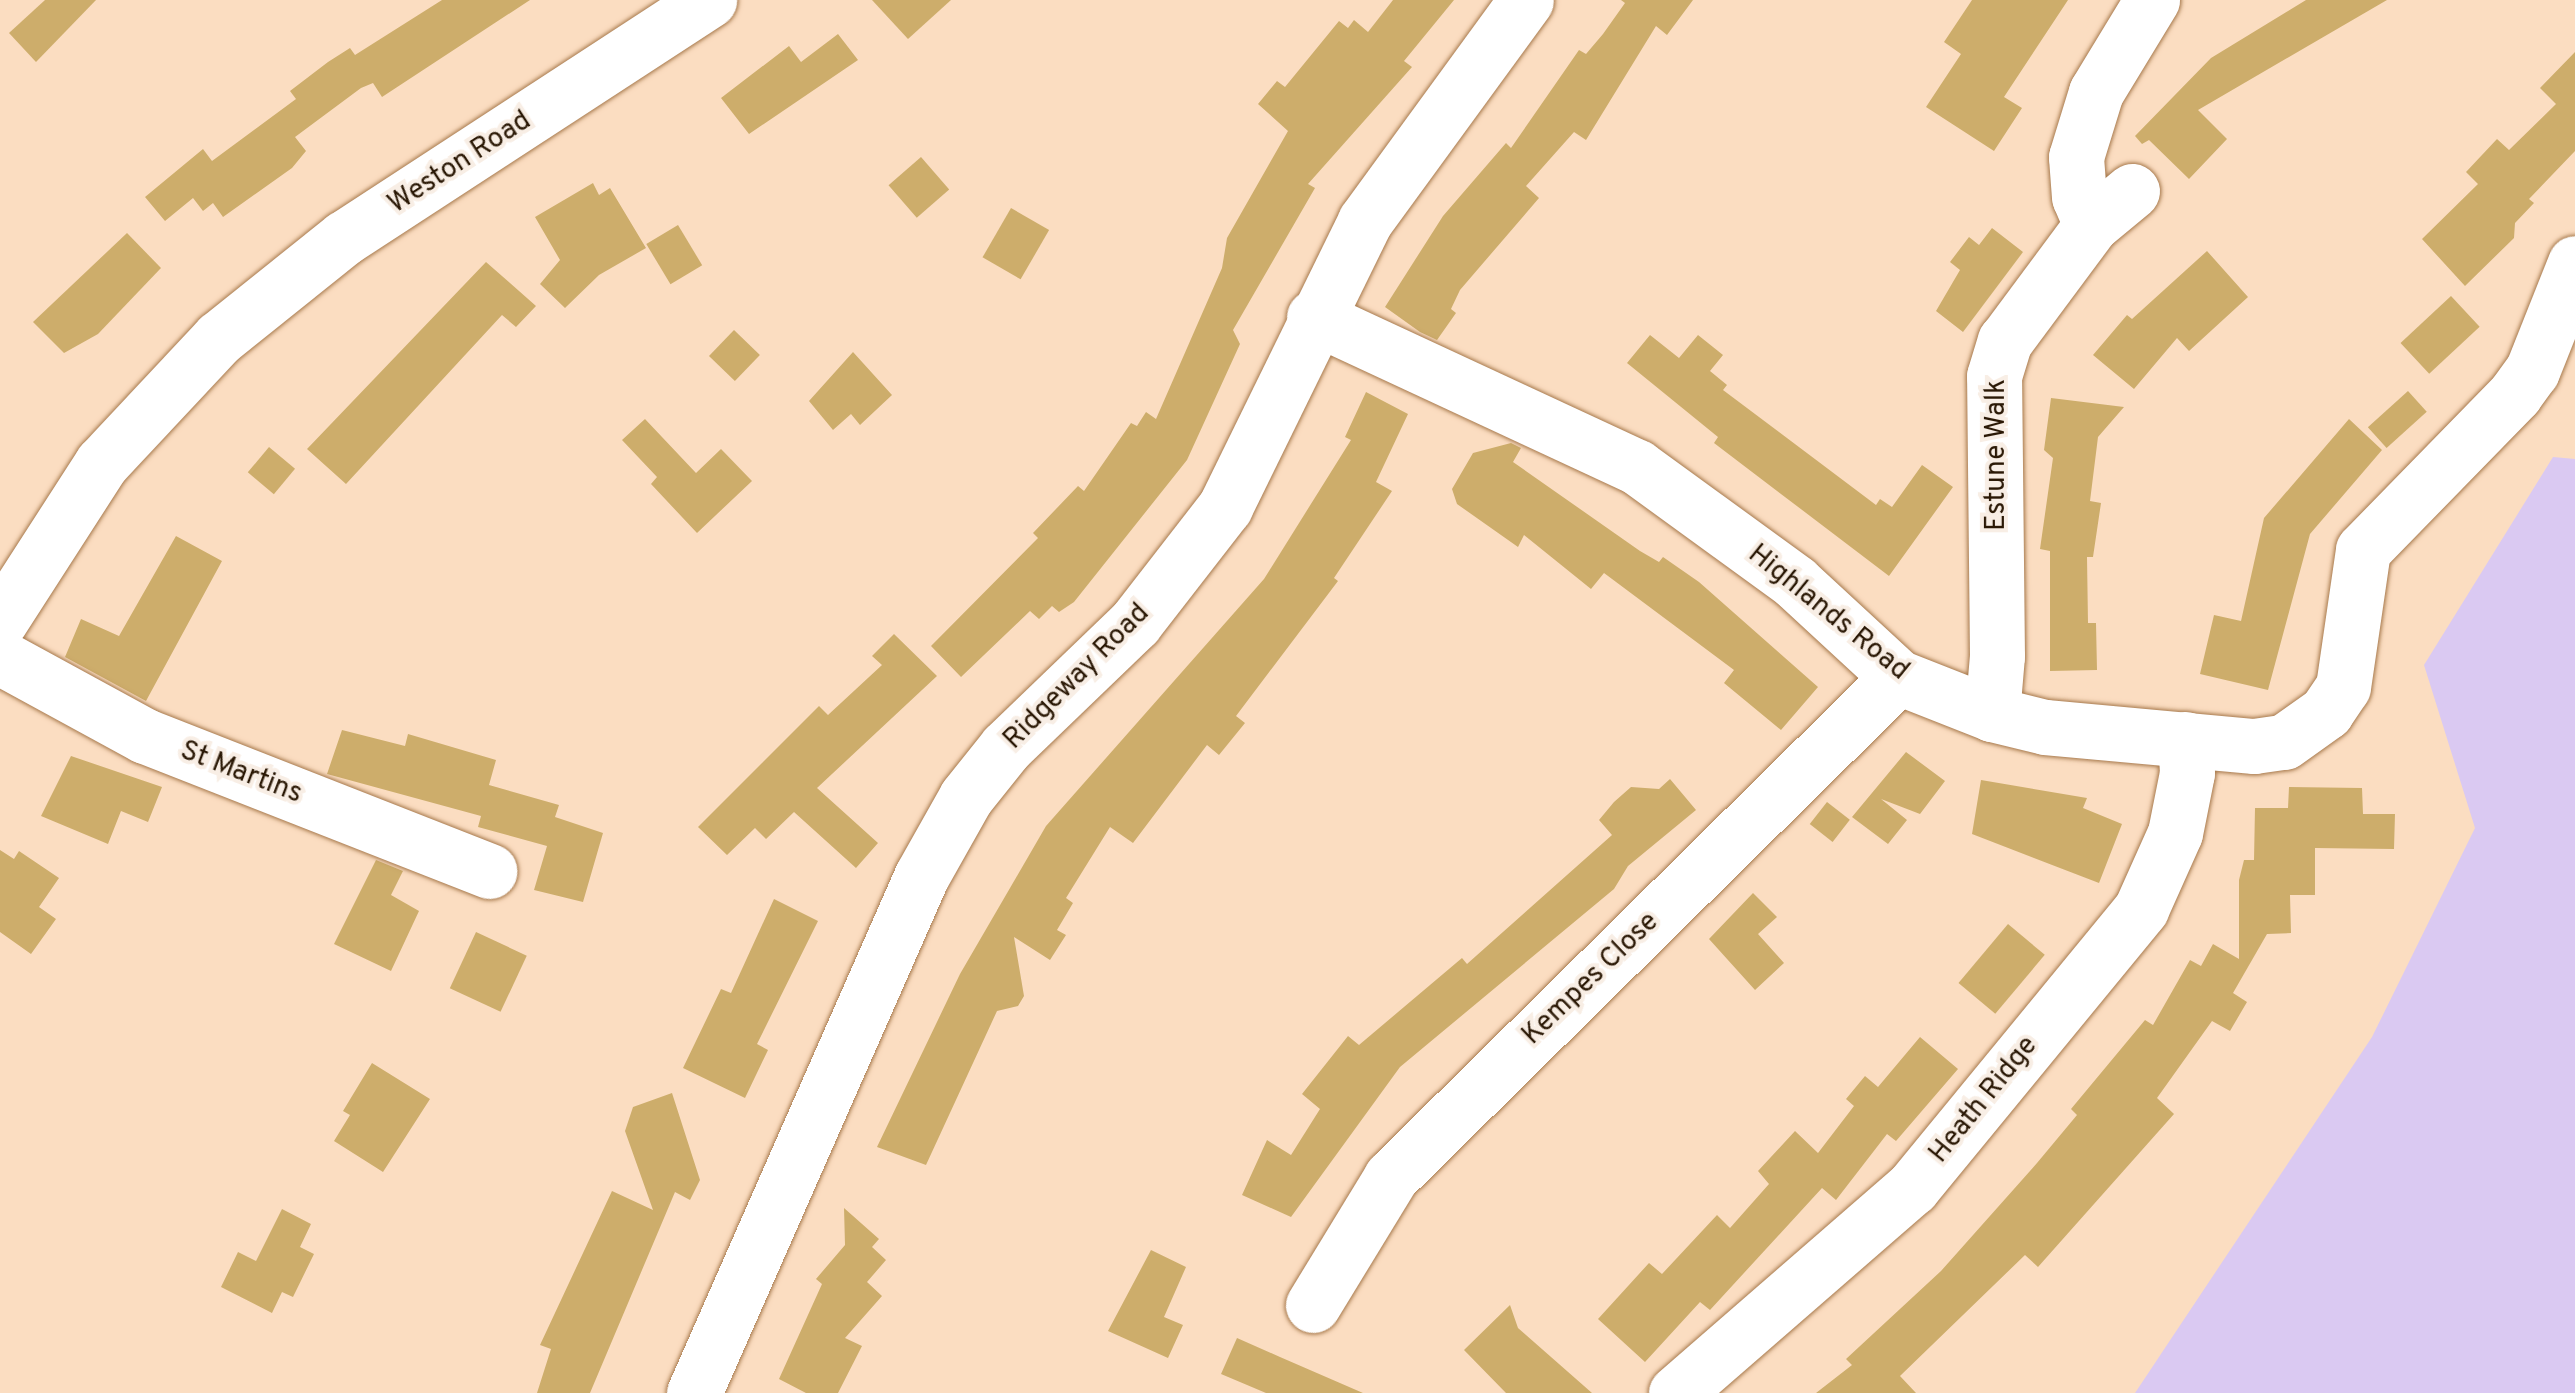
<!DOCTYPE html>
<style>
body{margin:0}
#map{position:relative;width:2575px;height:1393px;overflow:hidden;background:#fbddc1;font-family:Overpass,sans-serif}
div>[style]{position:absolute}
.green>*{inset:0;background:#dac9f2}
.building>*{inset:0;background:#cdad6b;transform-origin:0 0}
.roads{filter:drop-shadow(0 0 2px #a7794c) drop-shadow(0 0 2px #a7794c)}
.minor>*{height:55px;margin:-27.5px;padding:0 27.5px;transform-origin:27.5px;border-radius:27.5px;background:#fff}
span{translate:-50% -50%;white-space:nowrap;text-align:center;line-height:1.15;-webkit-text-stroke:8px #f8eee5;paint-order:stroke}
.street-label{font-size:28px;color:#2a1805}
</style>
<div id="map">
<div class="green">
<div style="clip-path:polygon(2553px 457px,2575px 459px,2575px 1393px,2135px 1393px,2372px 1037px,2475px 828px,2424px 665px)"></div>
</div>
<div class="building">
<div style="clip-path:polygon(45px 0,96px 0,36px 62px,9px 33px)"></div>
<div style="clip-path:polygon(442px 0,530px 0,382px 97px,373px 83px,361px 88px,295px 137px,306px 151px,292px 168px,223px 217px,213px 203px,203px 211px,193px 198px,165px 221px,145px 197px,203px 149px,212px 161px,296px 99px,290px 91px,328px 62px,350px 48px,355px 55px)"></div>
<div style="clip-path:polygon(872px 0,951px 0,908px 39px)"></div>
<div style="clip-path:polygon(1393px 0,1454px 0,1404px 61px,1412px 67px,1308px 184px,1315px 188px,1233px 330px,1240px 344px,1187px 460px,1074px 602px,1059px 612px,1052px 606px,1039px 619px,1030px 611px,961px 677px,931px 646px,1038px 538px,1033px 533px,1078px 486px,1084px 491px,1131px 423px,1137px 426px,1146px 412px,1156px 419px,1222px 268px,1227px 238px,1288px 131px,1258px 104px,1277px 81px,1285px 87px,1339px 21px,1348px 28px,1354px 20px,1368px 32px)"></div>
<div style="clip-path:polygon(1621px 0,1693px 0,1667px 35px,1656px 26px,1586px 140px,1574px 132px,1526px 186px,1539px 198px,1460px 290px,1451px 309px,1456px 313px,1437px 340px,1420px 332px,1385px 307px,1443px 216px,1506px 143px,1511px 148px,1579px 50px,1586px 54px,1603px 34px,1625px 3px)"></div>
<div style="clip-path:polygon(1972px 0,2068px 0,2004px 97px,2022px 108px,1994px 151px,1926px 107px,1961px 54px,1944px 42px)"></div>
<div style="clip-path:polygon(2306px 0,2387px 0,2198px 110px,2227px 139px,2189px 179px,2149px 140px,2142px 144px,2135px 136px,2211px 58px)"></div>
<div style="clip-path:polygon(838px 34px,858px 60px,749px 134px,721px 98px,789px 46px,801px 62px)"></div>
<div style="clip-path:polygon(2575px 52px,2575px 151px,2529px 199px,2534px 203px,2515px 223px,2514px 238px,2465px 286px,2422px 239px,2478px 184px,2466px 172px,2497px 139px,2509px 150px,2556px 104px,2540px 88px)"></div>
<div style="left:921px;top:157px;width:43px;height:43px;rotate:49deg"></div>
<div style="clip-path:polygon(593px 183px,599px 195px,610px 188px,646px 248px,599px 275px,565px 308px,540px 284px,560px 260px,535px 217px)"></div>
<div style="left:1011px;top:208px;width:44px;height:57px;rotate:30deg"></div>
<div style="left:678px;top:225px;width:47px;height:37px;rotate:59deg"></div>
<div style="clip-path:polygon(1992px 228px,2023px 252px,1963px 332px,1936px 311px,1960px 270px,1950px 262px,1969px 237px,1979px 245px)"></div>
<div style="clip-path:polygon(127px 233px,161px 268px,98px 334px,64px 353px,33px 322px)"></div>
<div style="clip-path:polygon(2207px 251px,2248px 297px,2189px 351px,2177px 338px,2134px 389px,2093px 355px,2127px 315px,2132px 319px)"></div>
<div style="clip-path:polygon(486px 262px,536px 306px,516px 327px,502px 315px,346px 484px,307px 449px)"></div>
<div style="left:2451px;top:296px;width:42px;height:69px;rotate:47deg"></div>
<div style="left:734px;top:330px;width:36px;height:36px;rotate:44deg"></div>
<div style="clip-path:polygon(1650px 335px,1679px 358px,1698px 335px,1723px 355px,1710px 371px,1727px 385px,1723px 390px,1876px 505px,1880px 499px,1892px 507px,1922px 465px,1953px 487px,1889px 576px,1714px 443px,1718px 437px,1627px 363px)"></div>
<div style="clip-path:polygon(853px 352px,892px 395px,860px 425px,851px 414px,833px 430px,809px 401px)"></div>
<div style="left:2408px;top:391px;width:28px;height:54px;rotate:48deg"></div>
<div style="clip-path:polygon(1366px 392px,1408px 414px,1376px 482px,1392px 491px,1334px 578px,1338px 581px,1236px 716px,1245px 723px,1219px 755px,1207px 745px,1133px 843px,1110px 827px,1066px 898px,1073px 903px,1057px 930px,1066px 935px,1050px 960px,1014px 937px,1024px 996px,1018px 1006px,997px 1011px,926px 1165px,877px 1147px,960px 974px,1046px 826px,1264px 579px,1351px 440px,1345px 437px)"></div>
<div style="clip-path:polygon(2051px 398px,2124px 407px,2098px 437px,2090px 501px,2101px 503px,2093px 557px,2087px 557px,2088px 623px,2096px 623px,2097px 670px,2050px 671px,2050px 551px,2040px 549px,2053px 458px,2044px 450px)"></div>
<div style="clip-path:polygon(645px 419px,696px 473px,721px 449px,752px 481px,697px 533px,651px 484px,657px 477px,622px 440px)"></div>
<div style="clip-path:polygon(2349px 419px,2382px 450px,2310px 534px,2268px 690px,2200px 674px,2214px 615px,2241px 621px,2264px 518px)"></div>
<div style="clip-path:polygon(1511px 443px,1521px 448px,1513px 462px,1640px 551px,1659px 562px,1663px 557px,1699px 582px,1818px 687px,1781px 730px,1724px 683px,1734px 670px,1604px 573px,1591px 589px,1524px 535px,1518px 547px,1457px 504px,1452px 489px,1473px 453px)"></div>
<div style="left:269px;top:447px;width:34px;height:33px;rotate:40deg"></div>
<div style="clip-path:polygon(176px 536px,222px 561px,146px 701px,65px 657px,81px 619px,119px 636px)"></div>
<div style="clip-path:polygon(894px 634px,937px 676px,817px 788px,878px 843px,856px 868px,794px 812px,766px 839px,755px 828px,727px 855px,698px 827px,819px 706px,828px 715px,882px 665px,872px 656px)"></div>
<div style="clip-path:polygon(342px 730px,405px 746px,408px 734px,496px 760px,489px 785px,559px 805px,555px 817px,603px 833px,583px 902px,534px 890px,547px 846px,478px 827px,481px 816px,327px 774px)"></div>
<div style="clip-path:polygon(1906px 752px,1945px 781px,1920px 814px,1881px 799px,1907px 820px,1888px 844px,1852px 817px)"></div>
<div style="clip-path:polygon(71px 756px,162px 787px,148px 822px,121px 811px,108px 844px,41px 816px)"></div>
<div style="clip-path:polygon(1670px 779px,1696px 810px,1628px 866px,1614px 889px,1400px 1067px,1291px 1217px,1242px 1195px,1267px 1140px,1291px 1155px,1320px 1109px,1302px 1094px,1348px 1036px,1359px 1045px,1462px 958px,1467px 964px,1612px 835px,1599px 820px,1614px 802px,1631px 787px,1659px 789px)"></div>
<div style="clip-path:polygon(1981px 780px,2087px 798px,2083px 808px,2122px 824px,2099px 883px,1972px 834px)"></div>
<div style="clip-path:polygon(2289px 787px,2362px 788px,2363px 814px,2395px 814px,2394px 849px,2315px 848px,2315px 895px,2290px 895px,2291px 933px,2267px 934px,2233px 993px,2247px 1002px,2230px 1031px,2212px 1021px,2157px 1098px,2174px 1114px,2038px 1267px,2025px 1255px,1900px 1376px,1916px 1393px,1816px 1393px,1852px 1365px,1846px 1359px,1941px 1271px,2037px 1163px,2077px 1115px,2071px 1109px,2145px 1020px,2153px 1025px,2190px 960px,2201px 966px,2213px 944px,2239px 959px,2239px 880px,2244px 860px,2254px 860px,2255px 808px,2288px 808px)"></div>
<div style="left:1827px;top:802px;width:29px;height:28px;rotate:38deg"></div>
<div style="clip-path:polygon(0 850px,14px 859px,19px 851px,59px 878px,39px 907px,56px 919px,31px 954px,0 932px)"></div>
<div style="clip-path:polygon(376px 860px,403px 871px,391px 895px,419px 911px,391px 971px,334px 944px)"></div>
<div style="clip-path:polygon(1753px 893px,1777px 917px,1758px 934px,1784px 963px,1755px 990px,1709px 939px)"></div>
<div style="clip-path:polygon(774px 899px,818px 921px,757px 1044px,768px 1050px,745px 1098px,683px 1068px,721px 989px,731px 993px)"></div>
<div style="left:2008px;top:924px;width:48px;height:77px;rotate:40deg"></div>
<div style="left:476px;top:932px;width:56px;height:62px;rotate:25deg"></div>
<div style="clip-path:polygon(1920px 1037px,1958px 1069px,1896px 1141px,1887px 1134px,1836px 1200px,1822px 1188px,1710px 1310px,1700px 1302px,1645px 1362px,1598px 1319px,1649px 1263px,1662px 1274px,1717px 1215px,1730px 1228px,1769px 1184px,1758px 1171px,1795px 1131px,1818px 1153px,1854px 1106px,1846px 1099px,1865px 1076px,1878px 1087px)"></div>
<div style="clip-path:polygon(372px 1063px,430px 1099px,383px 1172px,334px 1141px,350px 1115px,343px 1111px)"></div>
<div style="clip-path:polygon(672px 1093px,700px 1180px,690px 1200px,675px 1192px,590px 1393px,537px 1393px,551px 1349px,540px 1345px,612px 1191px,653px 1210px,625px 1131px,633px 1107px)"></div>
<div style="clip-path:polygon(844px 1208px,879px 1239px,872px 1247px,886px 1260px,867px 1282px,882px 1296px,845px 1338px,862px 1346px,838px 1393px,806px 1393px,779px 1379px,822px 1284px,816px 1279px,845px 1245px)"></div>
<div style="clip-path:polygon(282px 1209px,311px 1224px,300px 1247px,314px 1254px,293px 1297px,282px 1292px,272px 1313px,221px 1287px,238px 1252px,256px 1261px)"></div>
<div style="clip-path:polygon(1151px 1250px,1186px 1267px,1164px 1317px,1183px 1325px,1168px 1358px,1108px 1331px)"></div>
<div style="clip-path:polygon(1510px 1305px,1518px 1328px,1592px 1393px,1506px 1393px,1464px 1350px)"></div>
<div style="clip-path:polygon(1237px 1338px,1280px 1357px,1363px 1393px,1266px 1393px,1221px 1374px)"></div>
</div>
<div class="roads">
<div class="minor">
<div style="left:2132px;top:191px;width:53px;rotate:140.3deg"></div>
<div style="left:2091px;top:225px;width:30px;rotate:-113deg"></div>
<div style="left:2079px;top:197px;width:40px;rotate:-94.3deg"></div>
<div style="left:2076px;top:157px;width:68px;rotate:-72.9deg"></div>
<div style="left:2096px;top:92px;width:108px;rotate:-58.7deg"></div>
<div style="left:1314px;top:317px;width:356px;rotate:24.9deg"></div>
<div style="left:1637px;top:467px;width:195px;rotate:36deg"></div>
<div style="left:1795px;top:582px;width:140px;rotate:42.7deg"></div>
<div style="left:1898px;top:677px;width:101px;rotate:21.5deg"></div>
<div style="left:1992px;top:714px;width:55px;rotate:13.8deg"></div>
<div style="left:2045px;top:727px;width:210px;rotate:5.2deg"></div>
<div style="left:2254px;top:746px;width:30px;rotate:-8deg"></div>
<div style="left:2284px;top:742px;width:52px;rotate:-35.5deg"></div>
<div style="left:2326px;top:712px;width:30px;rotate:-56deg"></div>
<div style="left:2343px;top:687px;width:138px;rotate:-81.7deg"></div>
<div style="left:2363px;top:550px;width:218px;rotate:-45.7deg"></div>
<div style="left:2515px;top:394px;width:29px;rotate:-54deg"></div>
<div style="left:2532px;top:371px;width:116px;rotate:-68.3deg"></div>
<div style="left:0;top:621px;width:188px;rotate:-57.2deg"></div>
<div style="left:102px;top:463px;width:171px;rotate:-46.9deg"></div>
<div style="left:219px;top:338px;width:160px;rotate:-38.7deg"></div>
<div style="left:344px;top:238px;width:436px;rotate:-33.1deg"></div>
<div style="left:0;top:657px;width:165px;rotate:28.6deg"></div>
<div style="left:145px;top:736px;width:370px;rotate:21.4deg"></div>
<div style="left:1992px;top:714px;width:58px;rotate:-85.1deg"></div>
<div style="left:1997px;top:656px;width:280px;rotate:-90.6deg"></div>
<div style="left:1994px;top:376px;width:37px;rotate:-73deg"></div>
<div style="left:2005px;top:341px;width:144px;rotate:-53.4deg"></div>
<div style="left:1313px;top:1305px;width:150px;rotate:-58.6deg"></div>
<div style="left:1391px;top:1177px;width:712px;rotate:-44.6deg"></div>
<div style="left:694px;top:1393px;width:564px;rotate:-66.25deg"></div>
<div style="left:921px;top:877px;width:92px;rotate:-60.6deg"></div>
<div style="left:966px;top:797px;width:64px;rotate:-51.3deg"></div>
<div style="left:1006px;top:747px;width:179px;rotate:-43.9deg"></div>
<div style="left:1135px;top:623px;width:147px;rotate:-52.2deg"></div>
<div style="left:1225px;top:507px;width:318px;rotate:-63.9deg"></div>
<div style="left:1365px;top:221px;width:273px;rotate:-53.9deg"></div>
<div style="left:1676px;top:1393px;width:313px;rotate:-41deg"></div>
<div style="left:1912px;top:1188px;width:361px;rotate:-50.6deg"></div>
<div style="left:2141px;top:909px;width:83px;rotate:-65.9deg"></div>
<div style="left:2175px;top:833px;width:61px;rotate:-78.7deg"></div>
<div style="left:2187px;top:773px;width:34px;rotate:-93deg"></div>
</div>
</div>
<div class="street-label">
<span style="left:460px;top:163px;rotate:-33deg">Weston Road</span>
<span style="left:1997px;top:455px;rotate:-90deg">Estune Walk</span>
<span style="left:1828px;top:613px;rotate:39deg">Highlands Road</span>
<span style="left:1077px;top:677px;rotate:-45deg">Ridgeway Road</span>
<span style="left:241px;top:773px;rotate:21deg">St Martins</span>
<span style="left:1591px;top:979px;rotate:-44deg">Kempes Close</span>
<span style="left:1984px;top:1100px;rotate:-51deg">Heath Ridge</span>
</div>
</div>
